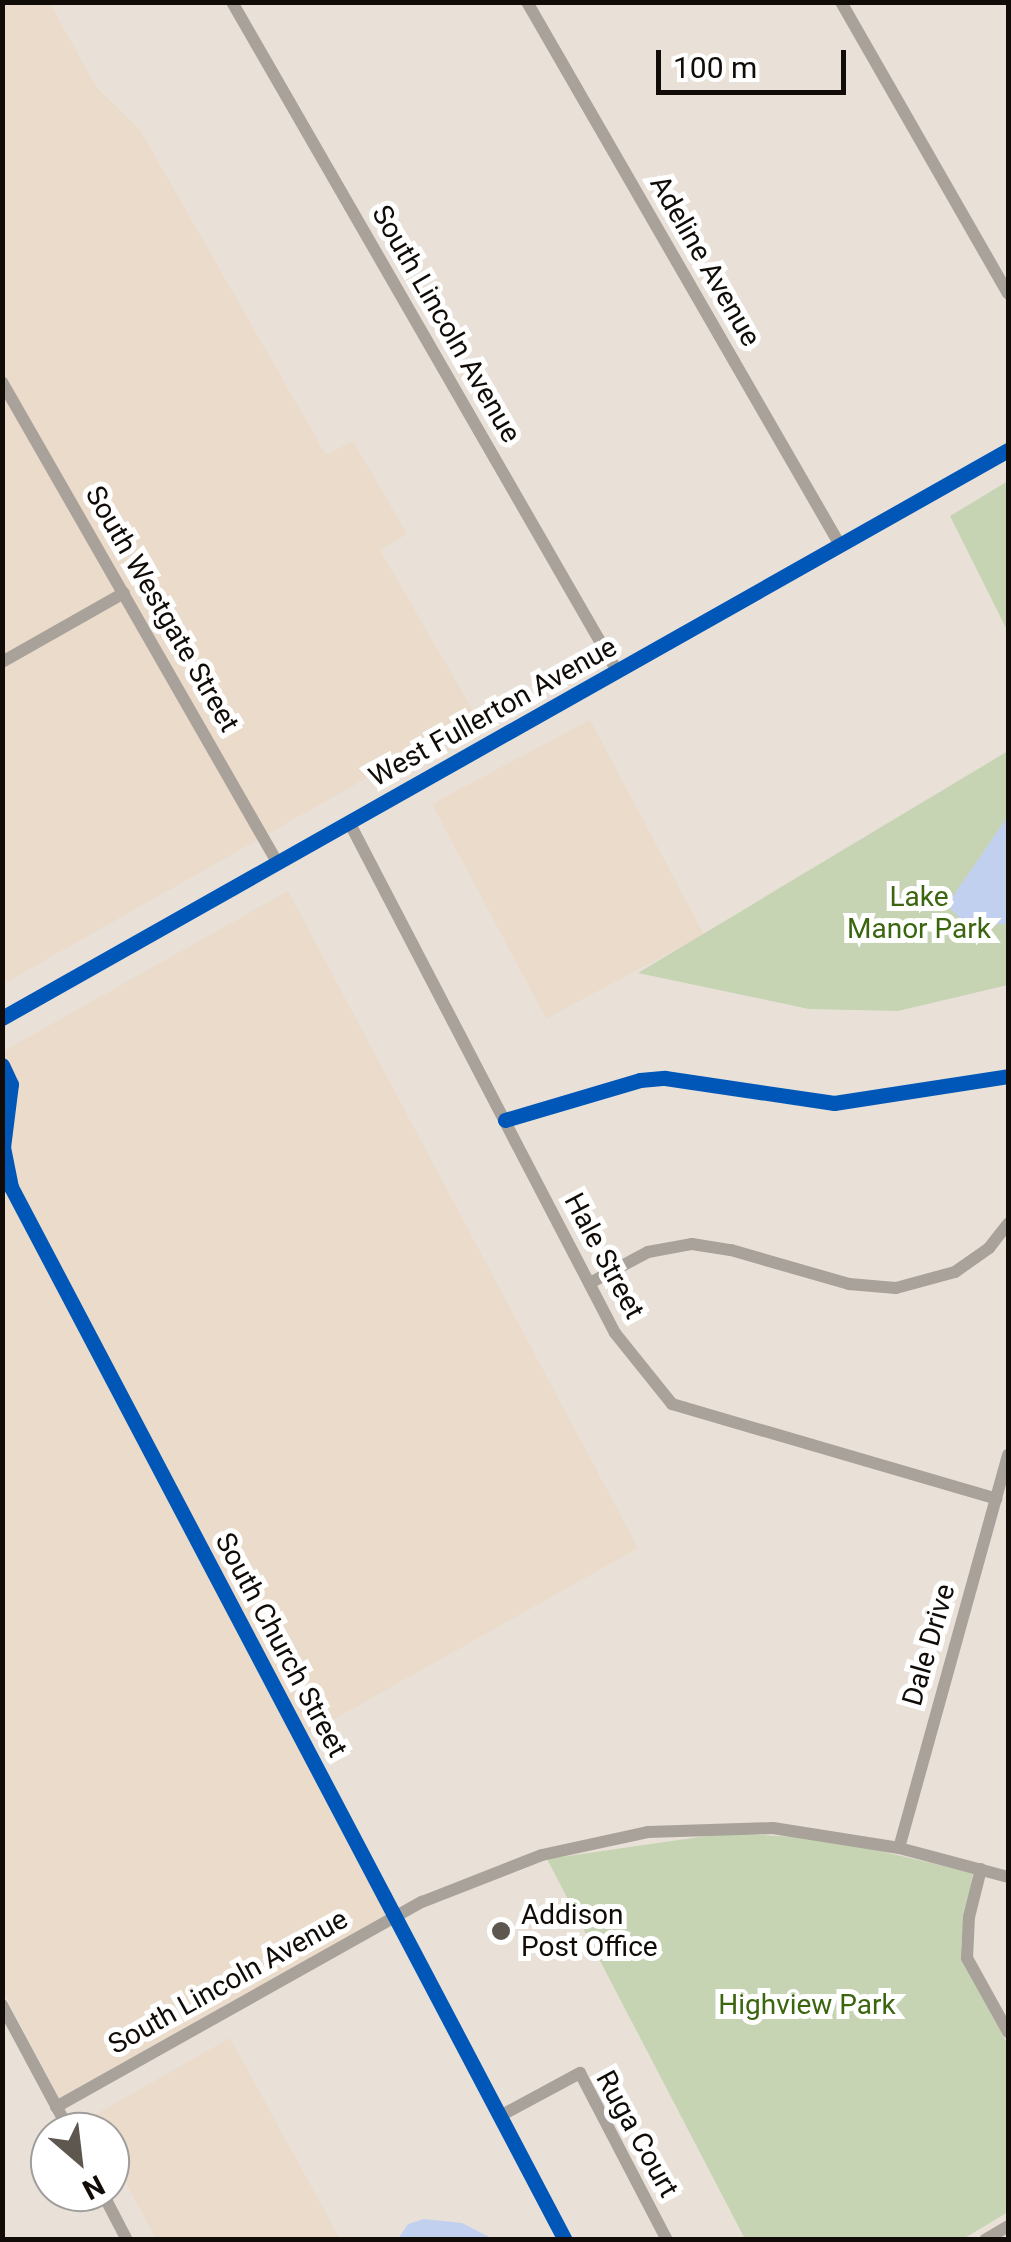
<!DOCTYPE html>
<style>
body{margin:0}
#map{position:relative;width:1011px;height:2242px;overflow:hidden;background:#e9e1d8;font-family:Roboto,sans-serif}
div>[style]{position:absolute}
.built>*{inset:0;background:#eadbca;transform-origin:0 0}
.green>*{inset:0;background:#c6d4b3}
.water>*{inset:0;background:#c0d0ee}
.minor>*{height:12px;margin:-6px;padding:0 6px;transform-origin:6px;border-radius:6px;background:#a9a29a}
.cycleway>*{height:15px;margin:-7.5px;padding:0 7.5px;transform-origin:7.5px;border-radius:7.5px;background:#0057b8}
.dots>*{width:28px;height:28px;translate:-50% -50%;box-sizing:border-box;border:5px solid #fff;border-radius:50%}
span{translate:-50% -50%;white-space:nowrap;text-align:center;line-height:1.15;-webkit-text-stroke:10px #fff;paint-order:stroke}
.street-label{font-size:28px;color:#110c07}
.park-label{font-size:28px;color:#3b650e}
.poi-label{font-size:28px;color:#110c07}
.left{translate:0 -50%;text-align:left}
.frame{position:absolute;inset:0;border:5px solid #110c07;pointer-events:none}
.north{position:absolute;left:30px;top:2112px;width:100px;height:100px;box-sizing:border-box;background:#fff;border:2px solid #a09e9c;border-radius:50%;rotate:152deg;font-size:28px;font-weight:700;line-height:40px;text-align:center;color:#110c07}
.north::after{content:'';display:block;margin:auto;width:35px;height:45px;background:#5d5750;clip-path:polygon(50% 0,100% 100%,50% 72%,0 100%)}
.scale{position:absolute;left:656px;top:50px;width:190px;height:45px;box-sizing:border-box;border:5px solid #110c07;border-top:0;padding-left:12px;font-size:30px;line-height:35px;white-space:nowrap;color:#110c07;-webkit-text-stroke:8px #fff;paint-order:stroke}
</style>
<div id="map">
<div class="built">
<div style="clip-path:polygon(49px 2px,97px 88px,140px 130px,326px 455px,353px 441px,407px 534px,380px 550px,476px 716px,3px 984px,2px 3px)"></div>
<div style="left:590px;top:720px;width:243px;height:179px;rotate:62deg"></div>
<div style="clip-path:polygon(288px 891px,638px 1548px,297px 1740px,389px 1914px,59px 2098px,3px 1991px,2px 1052px)"></div>
<div style="clip-path:polygon(230px 2038px,340px 2239px,156px 2239px,110px 2153px,110px 2132px,99px 2132px,91px 2117px)"></div>
</div>
<div class="green">
<div style="clip-path:polygon(1008px 481px,1008px 632px,950px 516px)"></div>
<div style="clip-path:polygon(1008px 751px,1008px 985px,898px 1011px,809px 1009px,638px 973px)"></div>
<div style="clip-path:polygon(727px 1833px,830px 1839px,973px 1873px,961px 1947px,972px 1978px,1008px 2045px,1008px 2212px,963px 2239px,745px 2239px,547px 1859px)"></div>
</div>
<div class="water">
<div style="clip-path:polygon(1008px 816px,1008px 924px,965px 924px,947px 905px)"></div>
<div style="clip-path:polygon(424px 2219px,462px 2223px,493px 2239px,398px 2239px,408px 2224px)"></div>
</div>
<div class="minor">
<div style="left:232px;top:2px;width:772px;rotate:60.08deg"></div>
<div style="left:527px;top:2px;width:627px;rotate:60.04deg"></div>
<div style="left:841px;top:2px;width:336px;rotate:60.2deg"></div>
<div style="left:2px;top:382px;width:553px;rotate:60.19deg"></div>
<div style="left:2px;top:662px;width:140px;rotate:-29.5deg"></div>
<div style="left:349px;top:822px;width:576px;rotate:62.5deg"></div>
<div style="left:615px;top:1333px;width:91px;rotate:51.2deg"></div>
<div style="left:672px;top:1404px;width:338px;rotate:16.3deg"></div>
<div style="left:2px;top:1018px;width:1155px;rotate:-29.45deg"></div>
<div style="left:2px;top:1065px;width:21px;rotate:65deg"></div>
<div style="left:11px;top:1084px;width:64px;rotate:97.2deg"></div>
<div style="left:3px;top:1147px;width:41px;rotate:78.7deg"></div>
<div style="left:11px;top:1187px;width:1190px;rotate:62.25deg"></div>
<div style="left:505px;top:1120px;width:141px;rotate:-16.5deg"></div>
<div style="left:640px;top:1080px;width:25px;rotate:-5deg"></div>
<div style="left:665px;top:1078px;width:171px;rotate:8.4deg"></div>
<div style="left:834px;top:1103px;width:176px;rotate:-8.8deg"></div>
<div style="left:590px;top:1283px;width:66px;rotate:-28.1deg"></div>
<div style="left:648px;top:1252px;width:45px;rotate:-10.3deg"></div>
<div style="left:692px;top:1244px;width:39px;rotate:9deg"></div>
<div style="left:731px;top:1250px;width:123px;rotate:16.1deg"></div>
<div style="left:849px;top:1284px;width:47px;rotate:4.9deg"></div>
<div style="left:896px;top:1288px;width:61px;rotate:-15.2deg"></div>
<div style="left:955px;top:1272px;width:42px;rotate:-35.2deg"></div>
<div style="left:989px;top:1248px;width:31px;rotate:-52deg"></div>
<div style="left:899px;top:1848px;width:408px;rotate:-74.5deg"></div>
<div style="left:981px;top:1869px;width:49px;rotate:104deg"></div>
<div style="left:969px;top:1917px;width:41px;rotate:92.8deg"></div>
<div style="left:967px;top:1958px;width:85px;rotate:61deg"></div>
<div style="left:2px;top:2005px;width:144px;rotate:61.8deg"></div>
<div style="left:56px;top:2107px;width:420px;rotate:-29.3deg"></div>
<div style="left:422px;top:1902px;width:129px;rotate:-21.4deg"></div>
<div style="left:542px;top:1855px;width:108px;rotate:-12.2deg"></div>
<div style="left:648px;top:1832px;width:125px;rotate:-1.8deg"></div>
<div style="left:773px;top:1828px;width:128px;rotate:9deg"></div>
<div style="left:899px;top:1848px;width:113px;rotate:14.9deg"></div>
<div style="left:500px;top:2116px;width:91px;rotate:-28.3deg"></div>
<div style="left:580px;top:2073px;width:188px;rotate:62.5deg"></div>
<div style="left:102px;top:2192px;width:54px;rotate:62.5deg"></div>
<div style="left:985px;top:2240px;width:27px;rotate:-31deg"></div>
</div>
<div class="cycleway">
<div style="left:2px;top:1018px;width:1155px;rotate:-29.45deg"></div>
<div style="left:2px;top:1065px;width:21px;rotate:65deg"></div>
<div style="left:11px;top:1084px;width:64px;rotate:97.2deg"></div>
<div style="left:3px;top:1147px;width:41px;rotate:78.7deg"></div>
<div style="left:11px;top:1187px;width:1190px;rotate:62.25deg"></div>
<div style="left:505px;top:1120px;width:141px;rotate:-16.5deg"></div>
<div style="left:640px;top:1080px;width:25px;rotate:-5deg"></div>
<div style="left:665px;top:1078px;width:171px;rotate:8.4deg"></div>
<div style="left:834px;top:1103px;width:176px;rotate:-8.8deg"></div>
</div>
<div class="dots">
<div style="left:501px;top:1931px;background:#5d5750"></div>
</div>
<div class="street-label">
<span style="left:705px;top:261px;rotate:60deg">Adeline Avenue</span>
<span style="left:446px;top:324px;rotate:60deg">South Lincoln Avenue</span>
<span style="left:162px;top:609px;rotate:60deg">South Westgate Street</span>
<span style="left:493px;top:712px;rotate:-29deg">West Fullerton Avenue</span>
<span style="left:604px;top:1256px;rotate:62deg">Hale Street</span>
<span style="left:281px;top:1645px;rotate:62deg">South Church Street</span>
<span style="left:929px;top:1645px;rotate:-74deg">Dale Drive</span>
<span style="left:228px;top:1982px;rotate:-29deg">South Lincoln Avenue</span>
<span style="left:637px;top:2134px;rotate:61deg">Ruga Court</span>
</div>
<div class="park-label">
<span style="left:919px;top:913px">Lake<br>Manor Park</span>
<span style="left:807px;top:2005px">Highview Park</span>
</div>
<div class="poi-label">
<span class="left" style="left:521px;top:1931px">Addison<br>Post Office</span>
</div>
<div class="frame"></div>
<div class="north">N</div>
<div class="scale">100 m</div>
</div>
